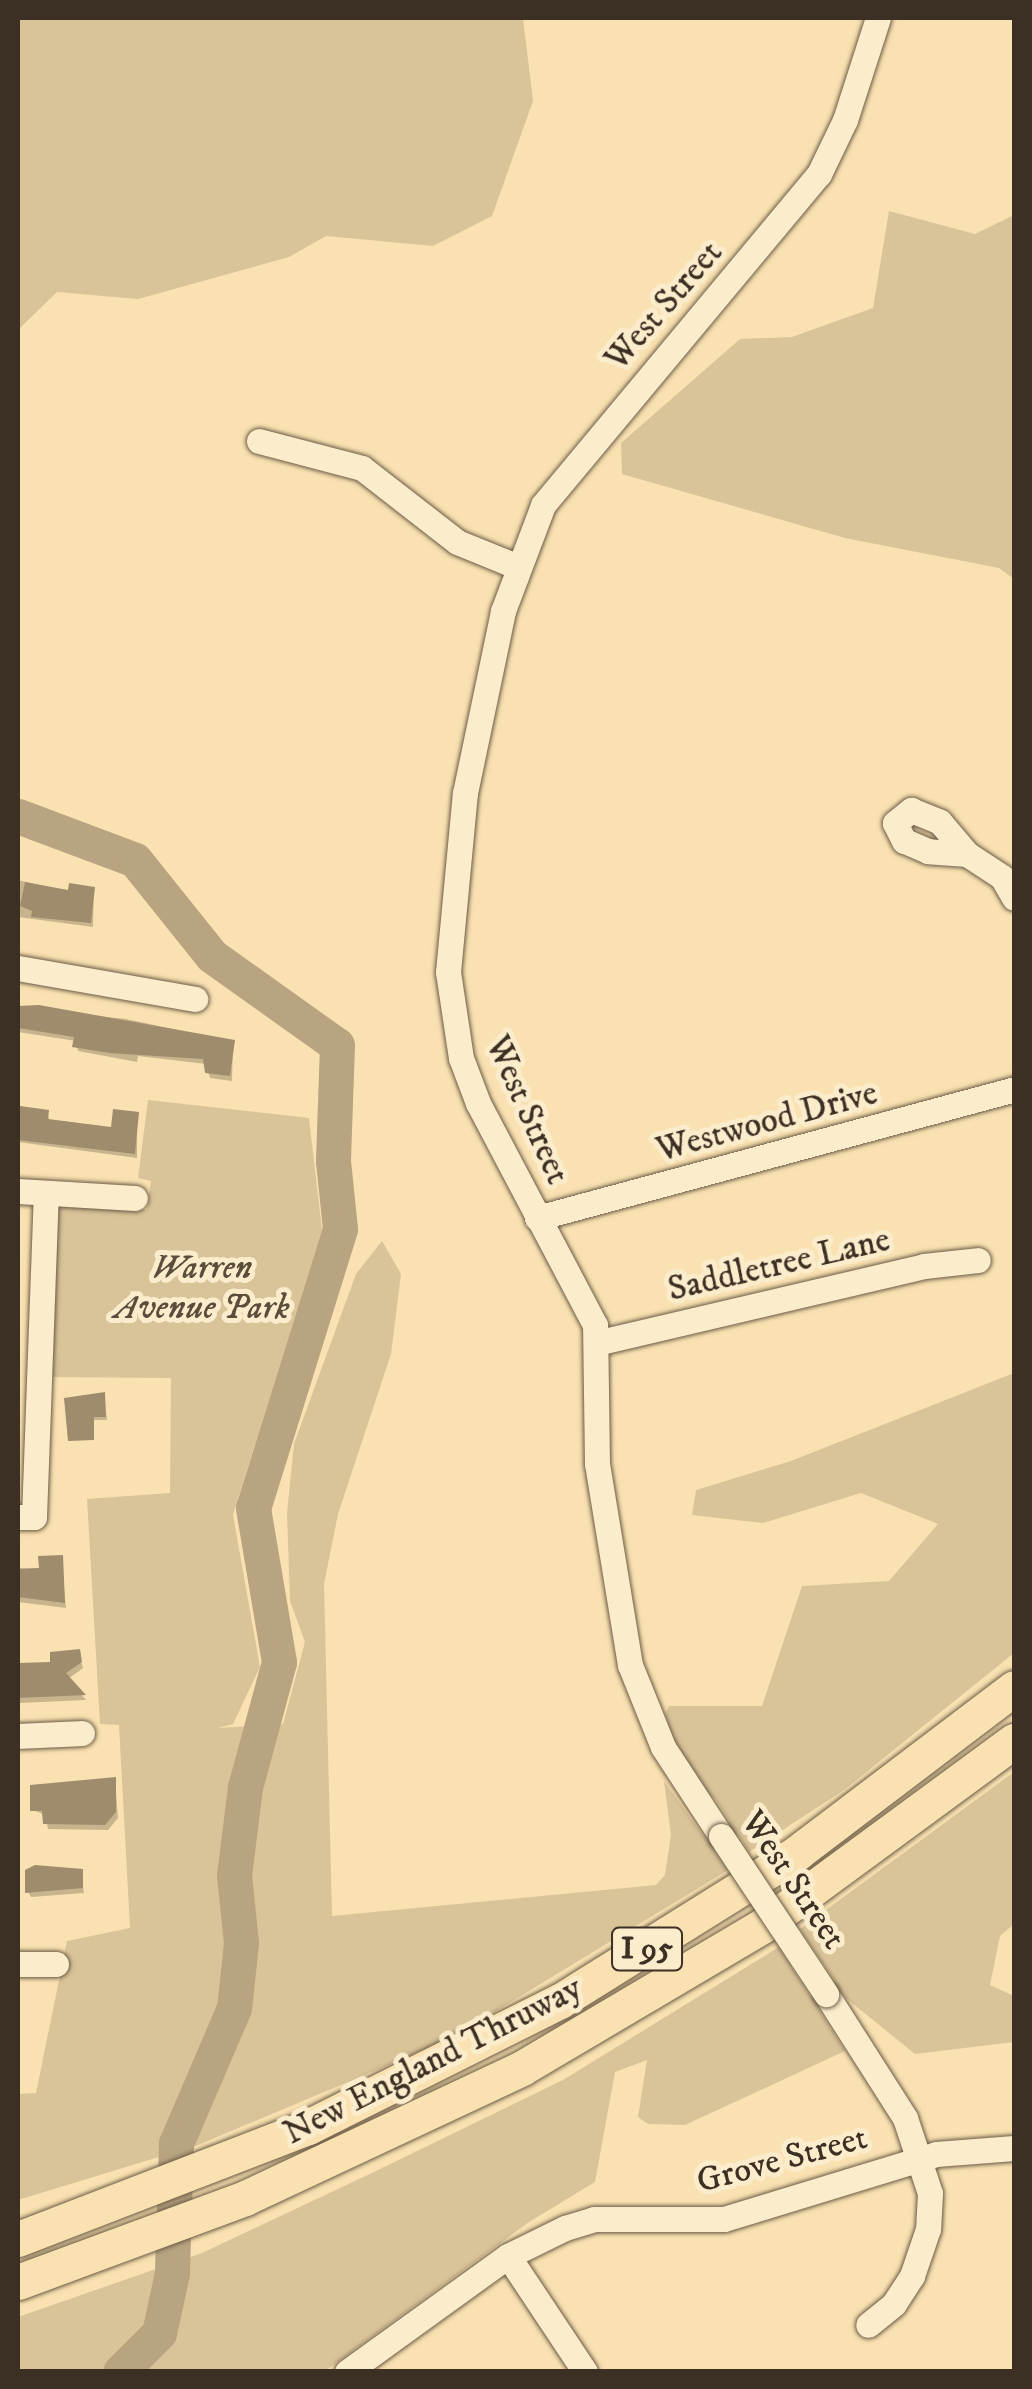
<!DOCTYPE html>
<style>
body{margin:0}
#map{position:relative;width:1032px;height:2389px;overflow:hidden;background:#f9e1b1;font-family:"IM FELL DW Pica",serif}
div>[style]{position:absolute}
.green>*{inset:0;background:#d9c399}
.shadow>*{inset:0;background:#0003}
.river>*{height:35px;margin:-17.5px;padding:0 17.5px;transform-origin:17.5px;border-radius:17.5px;background:#b9a481}
.building>*{inset:0;background:#9e8c6d}
.roads{filter:drop-shadow(0 0 2px #6b5c46) drop-shadow(0 0 2px #6b5c46)}
.minor>*{height:25px;margin:-12.5px;padding:0 12.5px;transform-origin:12.5px;border-radius:12.5px;background:#fbeccc}
.highway>*{height:35px;margin:-17.5px;padding:0 17.5px;transform-origin:17.5px;border-radius:17.5px;background:#f9e1b1}
.bridges{filter:drop-shadow(0 0 2px #6b5c46) drop-shadow(0 0 2px #6b5c46)}
.minor-bridge>*{height:25px;margin:-12.5px;padding:0 12.5px;transform-origin:12.5px;border-radius:12.5px;background:#fbeccc}
span{translate:-50% -50%;white-space:nowrap;text-align:center;line-height:1.15;-webkit-text-stroke:10px #fbeccc;paint-order:stroke}
.shield-label span{padding:2px 8px;background:#fbeccc;border:2px solid;border-radius:8px;-webkit-text-stroke-width:0}
.shield-label{font-size:32px;color:#3c2f23;font-weight:700}
.street-label{font-size:35px;color:#3c2f23}
.park-label{font-size:35px;color:#5b4d3b;font-style:italic}
.frame{position:absolute;inset:0;border:20px solid #3c2f23;pointer-events:none}
</style>
<div id="map">
<div class="green">
<div style="clip-path:polygon(18px 18px,523px 18px,533px 101px,492px 216px,433px 246px,326px 236px,289px 257px,138px 299px,57px 292px,18px 330px)"></div>
<div style="clip-path:polygon(889px 211px,975px 234px,1014px 215px,1014px 579px,999px 568px,845px 538px,622px 474px,621px 443px,740px 339px,792px 337px,873px 308px)"></div>
<div style="clip-path:polygon(148px 1100px,309px 1118px,322px 1230px,233px 1515px,260px 1667px,233px 1724px,218px 1728px,283px 1724px,305px 1642px,290px 1601px,287px 1513px,294px 1444px,356px 1274px,382px 1241px,401px 1274px,391px 1354px,338px 1514px,324px 1584px,332px 1916px,656px 1885px,665px 1875px,671px 1835px,664px 1781px,728px 1870px,450px 2039px,198px 2145px,18px 2200px,18px 2094px,36px 2093px,67px 1941px,130px 1928px,119px 1725px,100px 1724px,87px 1499px,170px 1493px,171px 1378px,47px 1377px,52px 1203px,147px 1210px,151px 1181px,138px 1178px)"></div>
<div style="clip-path:polygon(1014px 1373px,1014px 1653px,844px 1790px,749px 1852px,716px 1800px,685px 1771px,665px 1714px,669px 1706px,762px 1706px,802px 1586px,889px 1581px,938px 1524px,861px 1493px,763px 1523px,692px 1515px,696px 1490px,791px 1461px)"></div>
<div style="clip-path:polygon(1014px 1772px,1014px 1924px,1000px 1936px,990px 1985px,1014px 1996px,1014px 2042px,915px 2054px,847px 1999px,800px 1929px)"></div>
<div style="clip-path:polygon(779px 1947px,845px 2051px,685px 2125px,648px 2124px,638px 2117px,647px 2060px,615px 2072px,595px 2182px,529px 2222px,325px 2371px,18px 2371px,18px 2317px,202px 2253px,374px 2172px,563px 2080px)"></div>
</div>
<div class="shadow">
<div style="clip-path:polygon(18px 880px,71px 893px,94px 889px,93px 927px,18px 917px)"></div>
<div style="clip-path:polygon(18px 1008px,126px 1019px,233px 1042px,232px 1081px,210px 1078px,206px 1064px,138px 1056px,137px 1062px,78px 1051px,76px 1041px,18px 1032px)"></div>
<div style="clip-path:polygon(18px 1108px,47px 1112px,50px 1122px,113px 1130px,137px 1115px,137px 1158px,18px 1142px)"></div>
<div style="clip-path:polygon(82px 1395px,104px 1395px,107px 1420px,70px 1420px)"></div>
<div style="clip-path:polygon(61px 1558px,66px 1608px,18px 1602px,18px 1568px,41px 1569px)"></div>
<div style="clip-path:polygon(78px 1651px,83px 1668px,68px 1679px,86px 1700px,20px 1703px,18px 1665px,53px 1665px)"></div>
<div style="clip-path:polygon(115px 1780px,118px 1818px,108px 1830px,48px 1829px,45px 1815px,33px 1810px)"></div>
<div style="clip-path:polygon(81px 1872px,84px 1893px,31px 1897px,28px 1892px)"></div>
</div>
<div class="river">
<div style="left:18px;top:816px;width:125px;rotate:20.6deg"></div>
<div style="left:135px;top:860px;width:123px;rotate:51.3deg"></div>
<div style="left:212px;top:956px;width:153px;rotate:35.5deg"></div>
<div style="left:337px;top:1045px;width:116px;rotate:92deg"></div>
<div style="left:333px;top:1161px;width:68px;rotate:84.1deg"></div>
<div style="left:340px;top:1229px;width:292px;rotate:107.3deg"></div>
<div style="left:253px;top:1508px;width:156px;rotate:80.4deg"></div>
<div style="left:279px;top:1662px;width:130px;rotate:105.2deg"></div>
<div style="left:245px;top:1787px;width:89px;rotate:97.1deg"></div>
<div style="left:234px;top:1875px;width:68px;rotate:84.1deg"></div>
<div style="left:241px;top:1943px;width:65px;rotate:96.1deg"></div>
<div style="left:234px;top:2008px;width:147px;rotate:113.2deg"></div>
<div style="left:176px;top:2143px;width:130px;rotate:91.8deg"></div>
<div style="left:172px;top:2273px;width:61px;rotate:102.2deg"></div>
<div style="left:159px;top:2333px;width:55px;rotate:135deg"></div>
</div>
<div class="building">
<div style="clip-path:polygon(25px 882px,68px 890px,69px 883px,95px 887px,91px 923px,31px 917px,32px 911px,20px 906px)"></div>
<div style="clip-path:polygon(39px 1005px,235px 1040px,230px 1076px,205px 1073px,203px 1059px,109px 1053px,72px 1047px,74px 1037px,18px 1028px,18px 1006px)"></div>
<div style="clip-path:polygon(20px 1106px,49px 1110px,48px 1119px,111px 1127px,113px 1109px,139px 1112px,135px 1154px,18px 1140px)"></div>
<div style="clip-path:polygon(105px 1392px,106px 1417px,94px 1417px,94px 1440px,68px 1441px,64px 1398px)"></div>
<div style="clip-path:polygon(63px 1555px,65px 1603px,18px 1597px,18px 1569px,39px 1568px,38px 1556px)"></div>
<div style="clip-path:polygon(80px 1649px,82px 1662px,66px 1673px,86px 1695px,18px 1698px,18px 1663px,50px 1662px,50px 1652px)"></div>
<div style="clip-path:polygon(116px 1777px,116px 1812px,105px 1825px,43px 1824px,42px 1811px,30px 1811px,30px 1785px)"></div>
<div style="clip-path:polygon(35px 1865px,83px 1869px,83px 1888px,25px 1893px,25px 1870px)"></div>
</div>
<div class="roads">
<div class="minor">
<div style="left:259px;top:441px;width:106px;rotate:14.7deg"></div>
<div style="left:362px;top:468px;width:120px;rotate:37.9deg"></div>
<div style="left:457px;top:542px;width:64px;rotate:22.1deg"></div>
<div style="left:911px;top:810px;width:31px;rotate:22deg"></div>
<div style="left:940px;top:822px;width:42px;rotate:49.8deg"></div>
<div style="left:967px;top:854px;width:39px;rotate:-176deg"></div>
<div style="left:928px;top:851px;width:26px;rotate:-157deg"></div>
<div style="left:904px;top:841px;width:20px;rotate:-117deg"></div>
<div style="left:895px;top:823px;width:21px;rotate:-39deg"></div>
<div style="left:967px;top:854px;width:42px;rotate:33.3deg"></div>
<div style="left:1002px;top:877px;width:24px;rotate:60deg"></div>
<div style="left:18px;top:968px;width:180px;rotate:9.9deg"></div>
<div style="left:18px;top:1191px;width:117px;rotate:3.4deg"></div>
<div style="left:537px;top:1218px;width:494px;rotate:-15.1deg"></div>
<div style="left:596px;top:1343px;width:337px;rotate:-13.2deg"></div>
<div style="left:924px;top:1266px;width:54px;rotate:-6.3deg"></div>
<div style="left:18px;top:1517px;width:16px"></div>
<div style="left:34px;top:1517px;width:323px;rotate:-87.9deg"></div>
<div style="left:18px;top:1736px;width:64px;rotate:-2.7deg"></div>
<div style="left:721px;top:1836px;width:106px;rotate:-123.1deg"></div>
<div style="left:663px;top:1747px;width:88px;rotate:-111.9deg"></div>
<div style="left:630px;top:1665px;width:204px;rotate:-99.3deg"></div>
<div style="left:597px;top:1464px;width:139px;rotate:-90.8deg"></div>
<div style="left:595px;top:1325px;width:251px;rotate:-117.8deg"></div>
<div style="left:478px;top:1103px;width:48px;rotate:-110.7deg"></div>
<div style="left:461px;top:1058px;width:87px;rotate:-98.6deg"></div>
<div style="left:448px;top:972px;width:180px;rotate:-84.6deg"></div>
<div style="left:465px;top:793px;width:186px;rotate:-78.2deg"></div>
<div style="left:503px;top:611px;width:113px;rotate:-69.3deg"></div>
<div style="left:543px;top:505px;width:431px;rotate:-50.2deg"></div>
<div style="left:819px;top:174px;width:60px;rotate:-64.3deg"></div>
<div style="left:845px;top:120px;width:107px;rotate:-72.1deg"></div>
<div style="left:18px;top:1964px;width:38px"></div>
<div style="left:826px;top:1994px;width:147px;rotate:57.5deg"></div>
<div style="left:905px;top:2118px;width:79px;rotate:71.6deg"></div>
<div style="left:930px;top:2193px;width:36px;rotate:93deg"></div>
<div style="left:928px;top:2229px;width:50px;rotate:108.8deg"></div>
<div style="left:912px;top:2276px;width:33px;rotate:123deg"></div>
<div style="left:894px;top:2304px;width:33px;rotate:141deg"></div>
<div style="left:508px;top:2256px;width:139px;rotate:56.4deg"></div>
<div style="left:347px;top:2372px;width:198px;rotate:-35.8deg"></div>
<div style="left:508px;top:2256px;width:64px;rotate:-26.2deg"></div>
<div style="left:565px;top:2228px;width:30px;rotate:-17deg"></div>
<div style="left:594px;top:2219px;width:130px"></div>
<div style="left:724px;top:2219px;width:222px;rotate:-17deg"></div>
<div style="left:936px;top:2154px;width:78px;rotate:-4.4deg"></div>
</div>
<div class="highway">
<div style="left:18px;top:2239px;width:311px;rotate:-21.1deg"></div>
<div style="left:308px;top:2127px;width:282px;rotate:-26.6deg"></div>
<div style="left:560px;top:2001px;width:281px;rotate:-32deg"></div>
<div style="left:798px;top:1852px;width:271px;rotate:-37.2deg"></div>
<div style="left:18px;top:2282px;width:242px;rotate:-20.3deg"></div>
<div style="left:245px;top:2198px;width:306px;rotate:-25.1deg"></div>
<div style="left:522px;top:2068px;width:279px;rotate:-30.6deg"></div>
<div style="left:762px;top:1926px;width:313px;rotate:-36.3deg"></div>
</div>
</div>
<div class="bridges">
<div class="minor-bridge">
<div style="left:721px;top:1836px;width:190px;rotate:56.4deg"></div>
</div>
</div>
<div class="shield-label">
<span style="left:647px;top:1949px">I 95</span>
</div>
<div class="street-label">
<span style="left:664px;top:306px;rotate:-49deg">West Street</span>
<span style="left:527px;top:1110px;rotate:66deg">West Street</span>
<span style="left:767px;top:1122px;rotate:-15deg">Westwood Drive</span>
<span style="left:779px;top:1265px;rotate:-13deg">Saddletree Lane</span>
<span style="left:793px;top:1880px;rotate:56deg">West Street</span>
<span style="left:433px;top:2061px;rotate:-27deg">New England Thruway</span>
<span style="left:782px;top:2160px;rotate:-15deg">Grove Street</span>
</div>
<div class="park-label">
<span style="left:202px;top:1288px">Warren<br>Avenue Park</span>
</div>
<div class="frame"></div>
</div>
